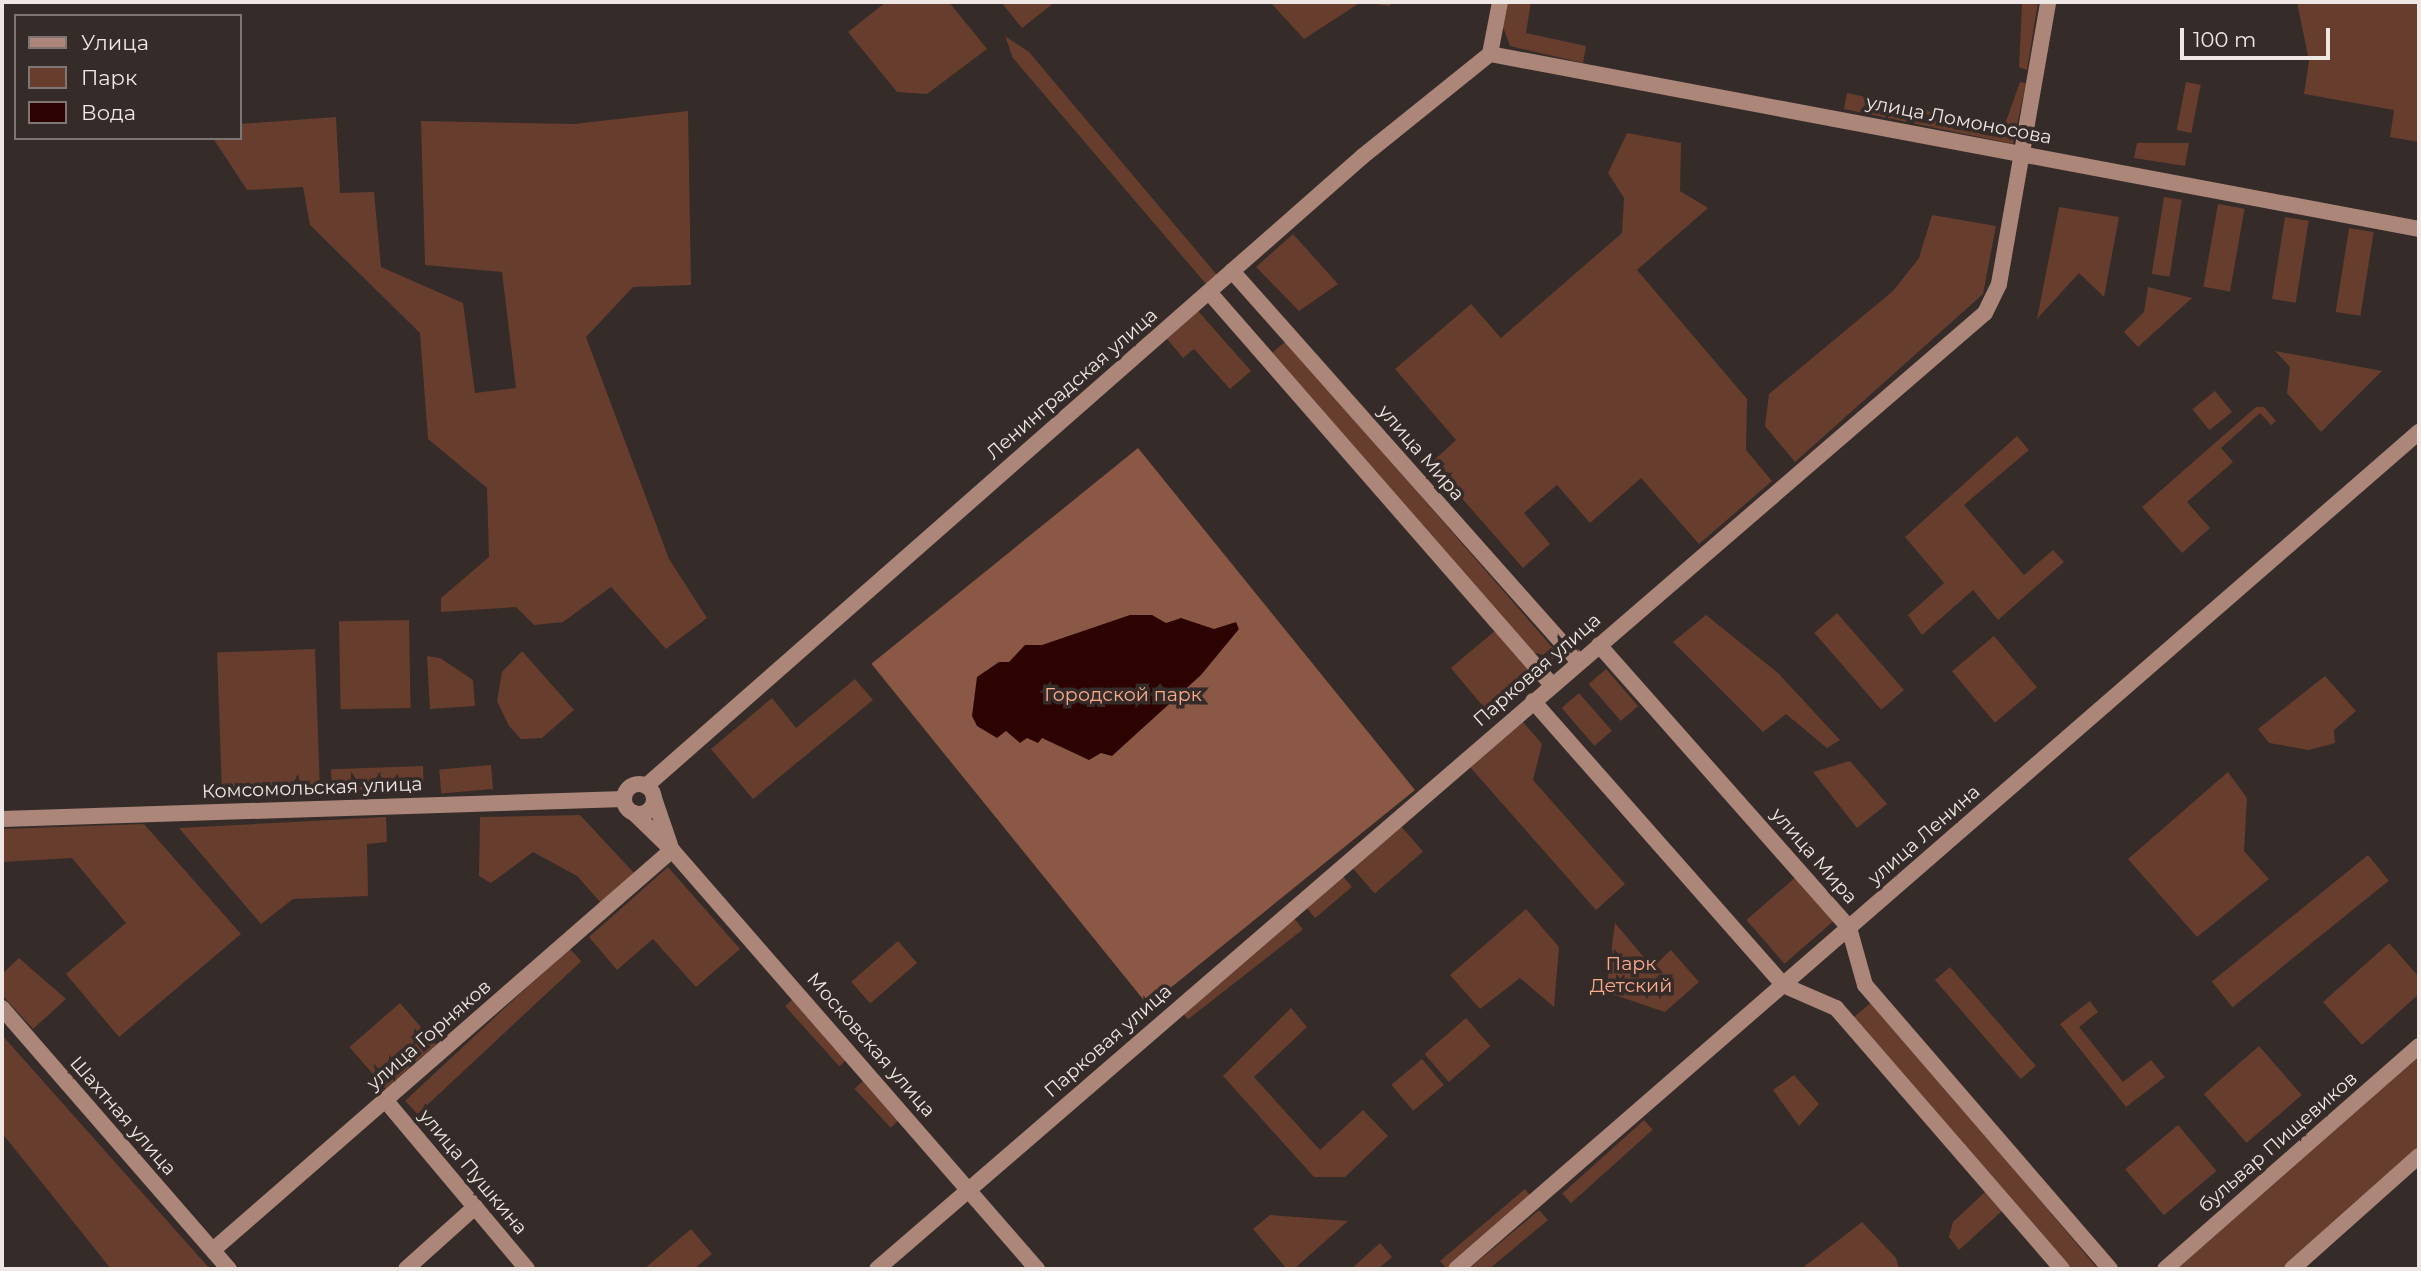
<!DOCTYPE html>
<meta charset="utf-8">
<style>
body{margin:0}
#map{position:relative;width:2421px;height:1271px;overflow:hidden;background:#352b28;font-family:Montserrat,sans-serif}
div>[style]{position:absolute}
.green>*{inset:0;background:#673d2e;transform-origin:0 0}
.forest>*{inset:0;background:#8b5846;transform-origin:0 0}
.water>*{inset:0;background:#2c0300}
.secondary>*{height:16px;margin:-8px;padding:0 8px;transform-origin:8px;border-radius:8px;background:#ab8679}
.secondary>.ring{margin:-8px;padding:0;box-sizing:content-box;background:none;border:16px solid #ab8679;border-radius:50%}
span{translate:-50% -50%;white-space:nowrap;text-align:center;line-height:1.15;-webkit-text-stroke:7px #352b28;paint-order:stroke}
.street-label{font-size:19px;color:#eee7e4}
.park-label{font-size:19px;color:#fbaa8e}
.frame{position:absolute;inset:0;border:4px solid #eee7e4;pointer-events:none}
.legend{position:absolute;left:14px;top:14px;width:228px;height:126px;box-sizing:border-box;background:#352b28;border:2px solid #7f7673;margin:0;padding:9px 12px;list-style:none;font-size:21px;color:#eee7e4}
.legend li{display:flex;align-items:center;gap:14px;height:35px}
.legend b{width:35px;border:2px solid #7f7673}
.scale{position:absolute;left:2180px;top:28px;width:150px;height:32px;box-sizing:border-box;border:4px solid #eee7e4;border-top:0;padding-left:9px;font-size:21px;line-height:24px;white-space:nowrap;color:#eee7e4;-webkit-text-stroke:5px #352b28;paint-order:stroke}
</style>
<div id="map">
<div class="green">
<div style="clip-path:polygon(886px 2px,949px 2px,987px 49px,927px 94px,897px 92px,848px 32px)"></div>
<div style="clip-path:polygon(1001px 2px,1055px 2px,1022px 28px)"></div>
<div style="clip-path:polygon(1270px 2px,1391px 2px,1390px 6px,1361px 2px,1304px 39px)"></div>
<div style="clip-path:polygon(1508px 2px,1531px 2px,1526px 33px,1586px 46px,1583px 63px,1510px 46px,1503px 27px)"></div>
<div style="clip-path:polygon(2014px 2px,2038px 2px,2027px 70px,2019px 67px,2022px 4px)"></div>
<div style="clip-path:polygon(2297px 2px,2419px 2px,2419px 142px,2390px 137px,2394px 110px,2304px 94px,2309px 61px)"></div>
<div style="clip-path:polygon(1005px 36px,1029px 52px,1217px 275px,1206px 284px,1013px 58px)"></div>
<div style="clip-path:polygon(2020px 82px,2026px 83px,2013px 144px,1844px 109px,1847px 93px,2004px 127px)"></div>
<div style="left:2186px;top:82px;width:15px;height:49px;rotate:11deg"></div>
<div style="clip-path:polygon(688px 111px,691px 285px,633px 287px,586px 337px,669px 559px,707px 618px,666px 649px,611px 587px,563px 622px,534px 625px,516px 607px,441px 612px,441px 598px,489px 557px,487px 488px,428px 439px,420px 333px,310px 225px,303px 187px,247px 190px,213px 138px,240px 138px,240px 124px,336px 117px,340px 193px,374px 192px,381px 267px,463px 303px,475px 393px,516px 388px,502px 272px,425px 265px,421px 121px,574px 124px)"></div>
<div style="clip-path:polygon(1627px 133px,1681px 143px,1680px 191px,1708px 208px,1637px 270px,1747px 399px,1746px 450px,1772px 481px,1699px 544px,1641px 478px,1590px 523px,1557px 485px,1524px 513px,1550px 544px,1523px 568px,1431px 463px,1456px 440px,1395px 369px,1471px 304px,1501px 338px,1622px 233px,1624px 198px,1608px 173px)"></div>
<div style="clip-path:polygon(2137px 143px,2189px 143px,2185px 166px,2134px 158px)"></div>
<div style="left:2164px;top:197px;width:18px;height:78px;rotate:9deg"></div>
<div style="left:2218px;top:204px;width:27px;height:84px;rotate:10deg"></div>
<div style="clip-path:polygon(2059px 207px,2119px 217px,2104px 297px,2079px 273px,2037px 319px)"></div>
<div style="clip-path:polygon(1932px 215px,1996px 226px,1983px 294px,1795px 462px,1765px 426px,1769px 394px,1893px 291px,1919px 258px)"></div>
<div style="left:2285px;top:217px;width:24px;height:83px;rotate:9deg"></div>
<div style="left:2349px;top:228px;width:25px;height:85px;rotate:9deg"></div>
<div style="clip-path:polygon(1293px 234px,1338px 284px,1299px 311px,1256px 267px)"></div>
<div style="clip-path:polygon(2148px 287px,2192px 298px,2138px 347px,2124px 332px,2144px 312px)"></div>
<div style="clip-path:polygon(1198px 311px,1251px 371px,1230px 389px,1194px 349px,1183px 358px,1167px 339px)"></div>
<div style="left:1286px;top:341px;width:415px;height:18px;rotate:49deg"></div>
<div style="clip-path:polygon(2275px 351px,2382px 371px,2321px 432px,2287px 393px,2290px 367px)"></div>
<div style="left:2215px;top:391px;width:27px;height:29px;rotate:51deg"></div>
<div style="clip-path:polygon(2256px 407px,2264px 407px,2276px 421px,2271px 425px,2260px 413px,2221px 448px,2233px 462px,2187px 502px,2210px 528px,2182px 553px,2142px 507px)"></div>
<div style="clip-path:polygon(2017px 436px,2029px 450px,1964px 505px,2024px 575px,2053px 550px,2064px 562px,1998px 620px,1973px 590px,1922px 635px,1908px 615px,1944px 583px,1905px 537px)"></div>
<div style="left:1837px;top:613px;width:102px;height:30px;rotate:49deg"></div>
<div style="clip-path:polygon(1706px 615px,1778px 673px,1840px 740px,1827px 748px,1786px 714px,1763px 732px,1673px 642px)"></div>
<div style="left:409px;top:620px;width:88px;height:70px;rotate:89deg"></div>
<div style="left:1496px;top:630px;width:65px;height:59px;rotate:50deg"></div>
<div style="left:1994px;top:636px;width:67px;height:55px;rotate:50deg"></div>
<div style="left:315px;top:649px;width:147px;height:98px;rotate:88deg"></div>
<div style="clip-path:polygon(522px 651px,574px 710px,542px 738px,521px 739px,509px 726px,497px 701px,502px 672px)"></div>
<div style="clip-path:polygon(427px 656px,440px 658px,473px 680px,475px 706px,430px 709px)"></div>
<div style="left:1606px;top:669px;width:49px;height:23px;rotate:49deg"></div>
<div style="clip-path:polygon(2325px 676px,2356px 711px,2334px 730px,2335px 743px,2309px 750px,2269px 743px,2258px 729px)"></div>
<div style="clip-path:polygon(855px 679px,873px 700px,753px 799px,711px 749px,772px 698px,796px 728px)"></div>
<div style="left:1579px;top:693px;width:50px;height:23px;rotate:49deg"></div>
<div style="clip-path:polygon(1522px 721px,1542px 744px,1533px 780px,1625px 884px,1596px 910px,1470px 767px)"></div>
<div style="clip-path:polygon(1850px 761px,1887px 804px,1857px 828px,1813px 772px)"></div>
<div style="left:491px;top:765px;width:24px;height:52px;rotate:85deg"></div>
<div style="left:423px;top:766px;width:24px;height:92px;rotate:88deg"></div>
<div style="clip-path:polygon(2228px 772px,2247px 798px,2244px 851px,2269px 879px,2197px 937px,2128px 859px)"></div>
<div style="clip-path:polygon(580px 815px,634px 873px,602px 904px,577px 876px,533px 852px,491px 883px,479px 876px,480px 817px)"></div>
<div style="clip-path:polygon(386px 817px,387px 842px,367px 844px,368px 896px,293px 899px,261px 924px,179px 828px)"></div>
<div style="clip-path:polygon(144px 824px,241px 934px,119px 1037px,66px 974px,126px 923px,72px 858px,2px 862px,2px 829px)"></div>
<div style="left:1400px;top:825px;width:35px;height:64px;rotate:49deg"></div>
<div style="left:2368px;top:855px;width:33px;height:201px;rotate:51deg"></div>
<div style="clip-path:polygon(668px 867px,740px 949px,696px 987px,653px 939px,617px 970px,589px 937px)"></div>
<div style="left:1341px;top:874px;width:17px;height:48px;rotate:50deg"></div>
<div style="left:1797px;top:876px;width:58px;height:67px;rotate:49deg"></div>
<div style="clip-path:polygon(1526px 909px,1559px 947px,1554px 1007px,1520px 978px,1480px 1009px,1450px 975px)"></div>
<div style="left:1293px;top:917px;width:16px;height:146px;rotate:52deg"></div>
<div style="clip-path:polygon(1615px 923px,1652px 967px,1671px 950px,1699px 982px,1665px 1012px,1606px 992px)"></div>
<div style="left:898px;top:941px;width:29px;height:62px;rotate:49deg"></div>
<div style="clip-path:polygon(2389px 943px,2419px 977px,2419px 994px,2362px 1045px,2323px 1002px)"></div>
<div style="left:569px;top:948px;width:18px;height:224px;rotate:47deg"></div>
<div style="clip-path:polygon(19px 958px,66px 999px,33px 1029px,2px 995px,2px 974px)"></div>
<div style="left:1950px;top:967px;width:131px;height:20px;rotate:49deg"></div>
<div style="left:794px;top:998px;width:81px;height:12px;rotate:48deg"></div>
<div style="left:1873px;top:1001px;width:352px;height:26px;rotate:50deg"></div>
<div style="clip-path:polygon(2090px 1001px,2098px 1012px,2079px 1027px,2123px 1082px,2151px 1060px,2165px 1077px,2126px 1107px,2060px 1024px)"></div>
<div style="left:400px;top:1003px;width:55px;height:67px;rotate:49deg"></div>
<div style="clip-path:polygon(1291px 1008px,1307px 1027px,1254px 1077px,1320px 1150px,1363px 1110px,1388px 1136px,1345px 1177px,1314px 1177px,1223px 1076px)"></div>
<div style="left:1466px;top:1018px;width:37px;height:55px;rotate:49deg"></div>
<div style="clip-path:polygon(2px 1035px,210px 1269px,111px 1269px,2px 1133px)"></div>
<div style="left:2259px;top:1046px;width:65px;height:73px;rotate:49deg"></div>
<div style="clip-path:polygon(2419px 1051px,2419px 1150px,2285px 1269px,2170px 1269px)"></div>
<div style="left:1422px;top:1059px;width:34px;height:40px;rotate:50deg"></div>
<div style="clip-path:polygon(1794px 1075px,1819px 1104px,1799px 1126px,1773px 1090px)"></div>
<div style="left:864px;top:1080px;width:53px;height:13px;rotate:47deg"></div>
<div style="left:1644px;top:1120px;width:13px;height:110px;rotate:48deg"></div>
<div style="left:2178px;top:1125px;width:60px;height:69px;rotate:50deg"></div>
<div style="clip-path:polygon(1525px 1189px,1533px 1199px,1447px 1269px,1440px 1261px)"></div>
<div style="clip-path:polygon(1985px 1192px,2002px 1211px,1959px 1250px,1949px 1237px,1953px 1222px)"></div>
<div style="clip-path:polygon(1539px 1210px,1548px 1220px,1489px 1269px,1469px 1269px)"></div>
<div style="clip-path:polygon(1270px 1215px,1348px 1221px,1294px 1269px,1287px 1269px,1253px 1229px)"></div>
<div style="clip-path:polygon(1862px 1222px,1896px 1258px,1899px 1269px,1801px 1269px)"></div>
<div style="clip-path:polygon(691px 1229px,712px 1254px,694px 1269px,644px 1269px)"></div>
<div style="clip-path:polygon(1380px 1243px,1392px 1257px,1378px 1269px,1351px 1269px)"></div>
</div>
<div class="forest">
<div style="left:1138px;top:448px;width:440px;height:343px;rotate:51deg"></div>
</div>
<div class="water">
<div style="clip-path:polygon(1130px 615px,1152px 615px,1166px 623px,1181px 618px,1214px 629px,1236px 622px,1239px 629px,1201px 675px,1112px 756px,1101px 753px,1089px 760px,1042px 738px,1038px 743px,1027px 738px,1020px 743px,1006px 731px,997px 738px,977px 726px,972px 716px,977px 677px,999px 662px,1009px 662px,1025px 645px,1042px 645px)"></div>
</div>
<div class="secondary">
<div style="left:1490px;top:54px;width:945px;rotate:10.67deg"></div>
<div style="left:1232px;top:271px;width:523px;rotate:48.41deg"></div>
<div style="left:1209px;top:292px;width:522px;rotate:48.89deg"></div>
<div style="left:1599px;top:645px;width:378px;rotate:48.5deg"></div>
<div style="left:1849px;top:928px;width:59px;rotate:74.3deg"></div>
<div style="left:1865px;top:985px;width:375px;rotate:49.2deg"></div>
<div style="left:1533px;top:701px;width:378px;rotate:48.6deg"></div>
<div style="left:1783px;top:985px;width:58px;rotate:23.5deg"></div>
<div style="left:1836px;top:1008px;width:345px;rotate:49.1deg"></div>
<div class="ring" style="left:624px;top:784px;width:14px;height:14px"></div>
<div style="left:646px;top:786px;width:954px;rotate:-41.3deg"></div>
<div style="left:1363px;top:156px;width:163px;rotate:-38.8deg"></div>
<div style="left:1490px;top:54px;width:53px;rotate:-79.1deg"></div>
<div style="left:654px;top:798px;width:50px;rotate:71.2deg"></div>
<div style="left:634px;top:813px;width:53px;rotate:44.2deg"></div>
<div style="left:672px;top:850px;width:556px;rotate:48.94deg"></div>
<div style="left:2px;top:819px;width:622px;rotate:-1.84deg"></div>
<div style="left:2px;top:1008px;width:346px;rotate:49deg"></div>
<div style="left:386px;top:1101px;width:219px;rotate:50deg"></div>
<div style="left:213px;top:1250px;width:609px;rotate:-41.07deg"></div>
<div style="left:406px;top:1269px;width:93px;rotate:-41.9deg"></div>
<div style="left:877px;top:1269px;width:1463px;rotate:-40.79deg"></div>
<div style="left:1985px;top:313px;width:32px;rotate:-64deg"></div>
<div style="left:1999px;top:284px;width:286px;rotate:-80.1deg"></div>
<div style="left:1456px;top:1269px;width:1276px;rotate:-41deg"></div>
<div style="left:2165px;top:1269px;width:338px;rotate:-41.3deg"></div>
<div style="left:2292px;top:1269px;width:170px;rotate:-41.7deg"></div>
</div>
<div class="street-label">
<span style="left:1959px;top:120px;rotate:11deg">улица Ломоносова</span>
<span style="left:1072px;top:384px;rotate:-41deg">Ленинградская улица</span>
<span style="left:1421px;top:453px;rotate:49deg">улица Мира</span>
<span style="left:1537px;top:670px;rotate:-41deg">Парковая улица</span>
<span style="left:312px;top:788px;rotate:-2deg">Комсомольская улица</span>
<span style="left:1924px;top:835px;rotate:-41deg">улица Ленина</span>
<span style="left:1814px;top:856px;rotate:49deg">улица Мира</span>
<span style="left:429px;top:1035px;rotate:-41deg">улица Горняков</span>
<span style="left:1108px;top:1041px;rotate:-41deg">Парковая улица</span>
<span style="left:871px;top:1045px;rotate:49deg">Московская улица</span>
<span style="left:123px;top:1116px;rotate:49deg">Шахтная улица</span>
<span style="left:2278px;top:1142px;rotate:-41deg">бульвар Пищевиков</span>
<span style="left:473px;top:1172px;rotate:50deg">улица Пушкина</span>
</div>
<div class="park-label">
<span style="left:1123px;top:695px">Городской парк</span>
<span style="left:1631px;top:975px">Парк<br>Детский</span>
</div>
<div class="frame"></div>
<ul class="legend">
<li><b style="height:9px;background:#ab8679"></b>Улица</li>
<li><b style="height:19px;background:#673d2e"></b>Парк</li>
<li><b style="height:19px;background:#2c0300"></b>Вода</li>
</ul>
<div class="scale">100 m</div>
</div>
